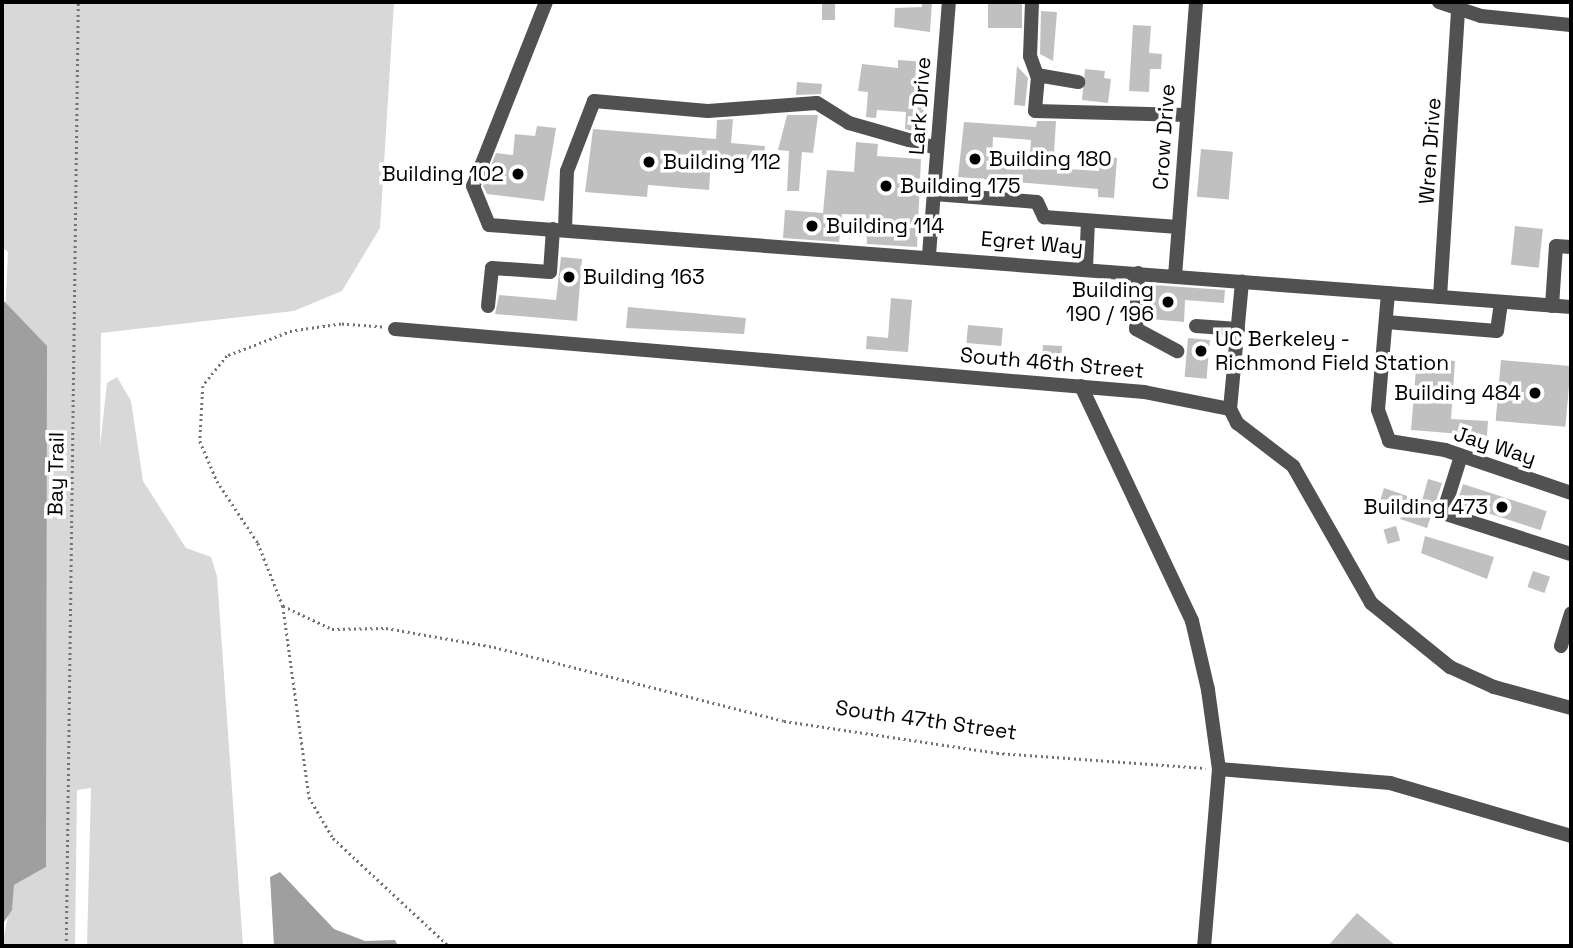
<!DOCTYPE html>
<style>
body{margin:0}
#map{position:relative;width:1573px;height:948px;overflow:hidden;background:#fff;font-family:"Space Grotesk",sans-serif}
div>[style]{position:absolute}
.green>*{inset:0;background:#d8d8d8}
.water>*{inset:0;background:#9f9f9f}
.building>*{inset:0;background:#c0c0c0;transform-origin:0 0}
.path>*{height:2.5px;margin-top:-1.25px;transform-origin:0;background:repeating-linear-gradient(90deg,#737373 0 2px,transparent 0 5.5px)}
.minor>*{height:14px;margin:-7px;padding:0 7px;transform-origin:7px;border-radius:7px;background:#515151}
.dots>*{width:19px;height:19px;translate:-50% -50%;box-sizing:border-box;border:4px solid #fff;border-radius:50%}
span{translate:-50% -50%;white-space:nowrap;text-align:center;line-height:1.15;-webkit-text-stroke:7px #fff;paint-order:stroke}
.street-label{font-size:21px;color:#000}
.poi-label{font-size:21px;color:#000}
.left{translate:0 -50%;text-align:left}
.right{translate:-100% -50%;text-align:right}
.frame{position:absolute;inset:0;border:4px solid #000;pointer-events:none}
</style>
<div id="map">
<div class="green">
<div style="clip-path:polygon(2px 2px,394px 2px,380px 228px,342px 291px,294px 311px,101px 333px,100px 447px,107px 383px,117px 377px,131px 401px,143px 481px,186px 548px,211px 557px,217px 576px,243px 946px,87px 946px,91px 788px,77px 790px,75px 946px,2px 946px,14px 885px,46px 867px,46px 674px,2px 379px,8px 252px,2px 247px)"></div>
</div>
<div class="water">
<div style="clip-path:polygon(2px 299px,47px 346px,46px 867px,14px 885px,12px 910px,2px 925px)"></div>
<div style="clip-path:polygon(280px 872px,334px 929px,365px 941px,395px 940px,398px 946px,274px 946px,270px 877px)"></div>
</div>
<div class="building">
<div style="left:822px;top:2px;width:13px;height:18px"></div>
<div style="clip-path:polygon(922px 2px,932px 2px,930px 32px,894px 27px,895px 8px,922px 7px)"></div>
<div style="left:988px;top:2px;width:34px;height:26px"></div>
<div style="clip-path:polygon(1041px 11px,1057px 12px,1053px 61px,1040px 54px)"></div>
<div style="clip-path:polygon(1133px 25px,1151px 26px,1149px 53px,1162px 54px,1161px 69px,1150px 69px,1149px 92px,1129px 91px)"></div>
<div style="clip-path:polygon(898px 60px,926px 62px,923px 134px,905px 129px,906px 112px,877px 110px,876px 118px,866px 117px,868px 92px,858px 91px,862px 64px,898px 68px)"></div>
<div style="clip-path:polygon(1017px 66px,1028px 78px,1025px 106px,1014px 105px)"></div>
<div style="clip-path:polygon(1085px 69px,1105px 71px,1104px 78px,1111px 79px,1108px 103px,1082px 100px)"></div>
<div style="clip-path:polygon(797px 82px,822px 84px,821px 94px,796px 95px)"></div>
<div style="clip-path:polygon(787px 115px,818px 115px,813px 153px,802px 152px,799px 191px,787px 191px,789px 151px,778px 150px)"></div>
<div style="clip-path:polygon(733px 119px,731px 143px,765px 146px,763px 165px,711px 161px,709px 190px,648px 185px,647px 197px,585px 192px,593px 129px,716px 139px,717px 120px)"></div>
<div style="clip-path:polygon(evenodd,1037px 121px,1056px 121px,1053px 168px,1099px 171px,1100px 156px,1117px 158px,1114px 198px,1098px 197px,1098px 189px,958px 177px,964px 122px,1036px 127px,1037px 121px,993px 137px,1031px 140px,1029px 164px,992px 161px,993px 137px)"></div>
<div style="clip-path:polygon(537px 126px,556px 128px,544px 201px,487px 194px,483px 186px,496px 153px,513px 155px,515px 134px,535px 136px)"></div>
<div style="clip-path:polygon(856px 142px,878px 144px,877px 156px,921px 159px,917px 247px,867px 244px,866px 215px,842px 214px,839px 242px,783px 238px,785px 210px,823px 213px,827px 170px,854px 172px)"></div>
<div style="left:1201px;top:149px;width:32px;height:48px;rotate:5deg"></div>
<div style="left:1515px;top:226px;width:28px;height:39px;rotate:6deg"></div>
<div style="clip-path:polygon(561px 257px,582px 259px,577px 321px,495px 314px,499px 295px,556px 300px)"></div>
<div style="clip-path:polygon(1153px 285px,1225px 290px,1224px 303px,1185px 300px,1184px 322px,1151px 319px)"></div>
<div style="clip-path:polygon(891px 298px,912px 300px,908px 352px,866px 349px,867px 336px,888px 338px)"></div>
<div style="clip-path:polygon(628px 307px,746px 318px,744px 334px,626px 328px)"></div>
<div style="left:968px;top:325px;width:35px;height:18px;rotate:5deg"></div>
<div style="left:1188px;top:338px;width:22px;height:39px;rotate:5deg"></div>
<div style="left:1043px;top:345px;width:19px;height:15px;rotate:3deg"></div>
<div style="clip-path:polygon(1417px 357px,1455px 361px,1451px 419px,1488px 421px,1487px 436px,1411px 430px)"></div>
<div style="left:1501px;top:360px;width:70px;height:61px;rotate:5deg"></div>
<div style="clip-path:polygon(1428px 479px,1442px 483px,1427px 528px,1400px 519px,1404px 509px,1380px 501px,1384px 488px,1422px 501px)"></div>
<div style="left:1463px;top:484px;width:88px;height:20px;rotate:18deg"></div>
<div style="left:1396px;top:526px;width:15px;height:13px;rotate:74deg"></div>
<div style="clip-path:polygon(1425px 536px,1494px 557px,1487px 579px,1421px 553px)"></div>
<div style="left:1533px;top:571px;width:18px;height:17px;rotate:19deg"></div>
<div style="clip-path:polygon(1357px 913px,1396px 946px,1328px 946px)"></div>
</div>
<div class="path">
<div style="left:382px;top:327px;width:41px;rotate:-175.8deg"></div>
<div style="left:341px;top:324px;width:49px;rotate:171.9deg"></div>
<div style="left:292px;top:331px;width:70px;rotate:159deg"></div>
<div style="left:227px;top:356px;width:38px;rotate:129deg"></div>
<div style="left:203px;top:386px;width:55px;rotate:93.1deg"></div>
<div style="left:200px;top:441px;width:43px;rotate:67deg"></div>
<div style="left:217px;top:481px;width:74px;rotate:56.5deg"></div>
<div style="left:258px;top:543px;width:68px;rotate:68.4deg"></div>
<div style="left:283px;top:606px;width:193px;rotate:82.2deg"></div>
<div style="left:309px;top:797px;width:48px;rotate:59.7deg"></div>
<div style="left:333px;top:838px;width:158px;rotate:43deg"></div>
<div style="left:283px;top:606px;width:54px;rotate:25.1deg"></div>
<div style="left:332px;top:629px;width:54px;rotate:-1.1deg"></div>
<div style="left:386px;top:628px;width:110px;rotate:10deg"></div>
<div style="left:494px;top:647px;width:299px;rotate:14.3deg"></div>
<div style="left:784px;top:721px;width:215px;rotate:8.5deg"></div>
<div style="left:997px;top:753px;width:209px;rotate:4.1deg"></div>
<div style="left:66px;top:946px;width:944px;rotate:-89.27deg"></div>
</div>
<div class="minor">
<div style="left:546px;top:2px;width:198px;rotate:111.6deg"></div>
<div style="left:473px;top:186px;width:42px;rotate:67.7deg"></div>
<div style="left:489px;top:225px;width:1085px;rotate:4.33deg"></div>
<div style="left:1032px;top:2px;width:54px;rotate:92.1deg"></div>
<div style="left:1030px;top:56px;width:20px;rotate:70deg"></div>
<div style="left:1037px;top:75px;width:42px;rotate:9.7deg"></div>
<div style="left:1439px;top:2px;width:44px;rotate:18.4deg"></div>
<div style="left:1481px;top:16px;width:90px;rotate:5.7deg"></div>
<div style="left:1038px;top:76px;width:35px;rotate:95deg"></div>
<div style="left:1035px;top:111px;width:152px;rotate:1.5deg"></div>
<div style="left:934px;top:194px;width:103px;rotate:4.4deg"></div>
<div style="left:1037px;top:202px;width:17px;rotate:65deg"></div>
<div style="left:1044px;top:217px;width:134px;rotate:4.3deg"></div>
<div style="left:565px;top:230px;width:59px;rotate:-88.1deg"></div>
<div style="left:567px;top:171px;width:75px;rotate:-68.9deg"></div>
<div style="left:594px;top:101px;width:114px;rotate:5deg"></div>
<div style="left:708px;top:111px;width:109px;rotate:-4.2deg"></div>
<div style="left:817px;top:103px;width:38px;rotate:32deg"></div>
<div style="left:849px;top:123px;width:91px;rotate:15.9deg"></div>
<div style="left:929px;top:255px;width:254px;rotate:-85.5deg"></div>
<div style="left:1086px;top:268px;width:47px;rotate:-87.6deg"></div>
<div style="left:1138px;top:273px;width:56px;rotate:92deg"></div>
<div style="left:1136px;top:329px;width:47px;rotate:28.2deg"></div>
<div style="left:1175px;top:276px;width:275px;rotate:-85.6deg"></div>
<div style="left:1388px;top:293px;width:117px;rotate:94.9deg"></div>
<div style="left:1378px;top:410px;width:33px;rotate:70deg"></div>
<div style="left:1389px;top:441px;width:57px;rotate:9.1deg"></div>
<div style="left:1445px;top:450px;width:133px;rotate:18.8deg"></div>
<div style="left:1440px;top:297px;width:289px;rotate:-86.4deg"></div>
<div style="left:488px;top:306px;width:38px;rotate:-84deg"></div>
<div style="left:492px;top:268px;width:58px;rotate:3.9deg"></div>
<div style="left:550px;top:272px;width:43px;rotate:-86deg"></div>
<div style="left:1552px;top:306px;width:60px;rotate:-86.2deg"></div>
<div style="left:1556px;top:246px;width:15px;rotate:4deg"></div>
<div style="left:1386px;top:322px;width:111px;rotate:4.6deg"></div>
<div style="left:1497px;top:331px;width:29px;rotate:-82deg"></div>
<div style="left:1196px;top:326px;width:42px;rotate:4.1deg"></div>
<div style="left:395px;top:329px;width:752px;rotate:4.81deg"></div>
<div style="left:1144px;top:392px;width:88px;rotate:11.2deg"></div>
<div style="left:1081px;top:386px;width:260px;rotate:64.7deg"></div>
<div style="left:1192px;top:621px;width:71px;rotate:76.9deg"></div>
<div style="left:1208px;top:690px;width:80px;rotate:82.1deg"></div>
<div style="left:1219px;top:769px;width:178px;rotate:94.8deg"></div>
<div style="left:1230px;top:409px;width:16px;rotate:63deg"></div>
<div style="left:1237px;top:423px;width:71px;rotate:37.5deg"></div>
<div style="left:1293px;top:466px;width:158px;rotate:60.3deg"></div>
<div style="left:1371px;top:603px;width:102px;rotate:39deg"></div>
<div style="left:1450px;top:667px;width:48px;rotate:24.4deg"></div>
<div style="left:1494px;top:687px;width:80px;rotate:15.3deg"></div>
<div style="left:1230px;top:409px;width:128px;rotate:-84.6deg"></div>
<div style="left:1461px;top:456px;width:60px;rotate:107.5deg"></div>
<div style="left:1443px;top:513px;width:134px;rotate:17.8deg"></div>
<div style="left:1561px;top:646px;width:34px;rotate:-73deg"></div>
<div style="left:1219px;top:769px;width:172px;rotate:4.7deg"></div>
<div style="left:1390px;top:783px;width:189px;rotate:16.3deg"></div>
</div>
<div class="dots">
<div style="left:975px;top:159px;background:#000"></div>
<div style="left:649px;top:162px;background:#000"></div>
<div style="left:518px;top:174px;background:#000"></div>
<div style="left:886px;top:186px;background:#000"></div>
<div style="left:812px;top:226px;background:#000"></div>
<div style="left:569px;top:277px;background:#000"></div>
<div style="left:1168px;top:302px;background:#000"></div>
<div style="left:1201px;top:351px;background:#000"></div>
<div style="left:1535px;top:393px;background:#000"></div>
<div style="left:1502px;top:507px;background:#000"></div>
</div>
<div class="street-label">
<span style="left:920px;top:106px;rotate:-86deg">Lark Drive</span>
<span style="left:1164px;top:137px;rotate:-86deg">Crow Drive</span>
<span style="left:1430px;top:151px;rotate:-86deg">Wren Drive</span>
<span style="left:1032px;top:243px;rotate:5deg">Egret Way</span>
<span style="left:1052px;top:363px;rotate:5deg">South 46th Street</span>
<span style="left:1495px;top:446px;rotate:18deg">Jay Way</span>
<span style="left:56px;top:474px;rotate:-89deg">Bay Trail</span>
<span style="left:926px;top:720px;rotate:8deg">South 47th Street</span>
</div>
<div class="poi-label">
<span class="left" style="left:989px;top:159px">Building 180</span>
<span class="left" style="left:663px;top:162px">Building 112</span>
<span class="right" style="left:504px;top:174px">Building 102</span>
<span class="left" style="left:900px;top:186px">Building 175</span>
<span class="left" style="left:826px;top:226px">Building 114</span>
<span class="left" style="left:583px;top:277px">Building 163</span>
<span class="right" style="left:1154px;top:302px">Building<br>190 / 196</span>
<span class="left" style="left:1215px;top:351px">UC Berkeley -<br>Richmond Field Station</span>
<span class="right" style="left:1521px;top:393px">Building 484</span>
<span class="right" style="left:1488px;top:507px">Building 473</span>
</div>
<div class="frame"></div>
</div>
